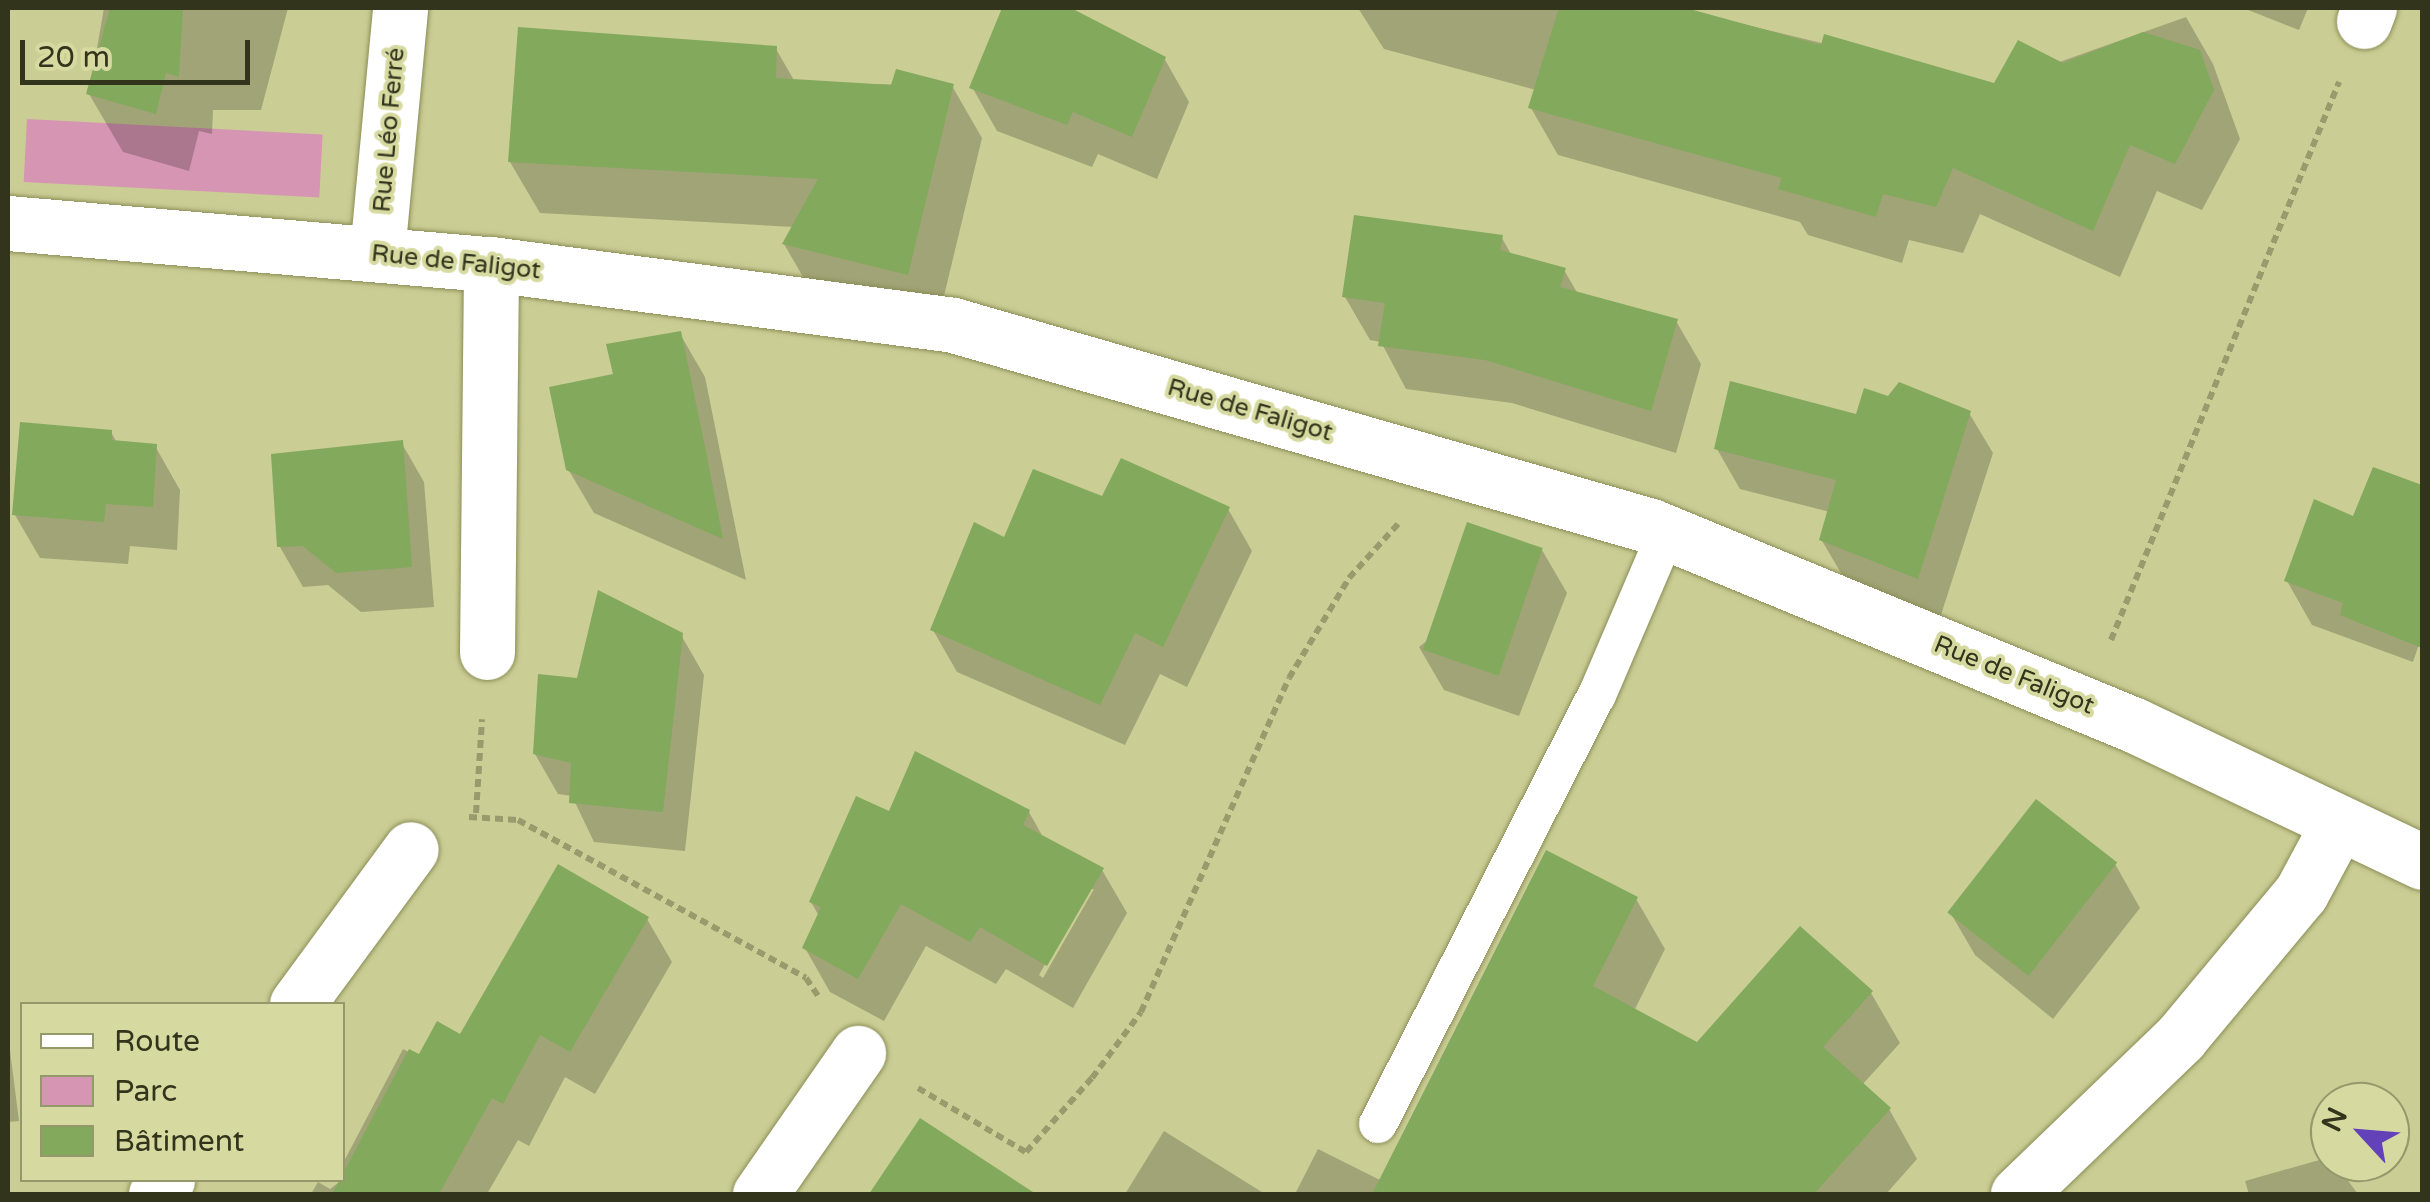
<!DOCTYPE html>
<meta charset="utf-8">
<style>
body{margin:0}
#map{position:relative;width:2430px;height:1202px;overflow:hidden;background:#cacd94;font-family:"Varela Round",sans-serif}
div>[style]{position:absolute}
.green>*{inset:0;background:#d695b2;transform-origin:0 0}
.shadow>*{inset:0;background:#0003}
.building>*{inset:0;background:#82a95c;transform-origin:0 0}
.path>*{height:6px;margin-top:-3px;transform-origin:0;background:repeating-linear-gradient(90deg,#999b6d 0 8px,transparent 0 13px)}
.roads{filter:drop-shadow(0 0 2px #8b8e57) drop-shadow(0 0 2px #8b8e57)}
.service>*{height:38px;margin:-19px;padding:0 19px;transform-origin:19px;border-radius:19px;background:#fff}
.minor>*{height:55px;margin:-27.5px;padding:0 27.5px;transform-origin:27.5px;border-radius:27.5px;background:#fff}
span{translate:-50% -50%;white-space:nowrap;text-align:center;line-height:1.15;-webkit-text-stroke:8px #d7daa0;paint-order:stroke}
.street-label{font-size:25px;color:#32341c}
.frame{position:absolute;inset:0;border:10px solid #32341c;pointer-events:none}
.legend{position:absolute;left:20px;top:1002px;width:325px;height:180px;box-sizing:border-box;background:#d7daa0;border:2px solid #95986b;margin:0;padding:12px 18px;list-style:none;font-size:30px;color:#32341c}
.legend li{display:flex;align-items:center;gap:20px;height:50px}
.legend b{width:50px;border:2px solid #95986b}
.north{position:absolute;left:2310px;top:1082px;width:100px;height:100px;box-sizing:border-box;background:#d7daa0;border:2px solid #95986b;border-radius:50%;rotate:296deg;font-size:28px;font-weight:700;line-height:40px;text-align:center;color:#32341c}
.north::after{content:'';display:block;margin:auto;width:35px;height:45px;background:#6241b9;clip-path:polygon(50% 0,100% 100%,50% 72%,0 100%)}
.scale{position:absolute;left:20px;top:40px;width:230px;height:45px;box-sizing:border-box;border:5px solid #32341c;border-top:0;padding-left:12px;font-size:30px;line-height:35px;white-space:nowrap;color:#32341c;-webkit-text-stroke:8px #d7daa0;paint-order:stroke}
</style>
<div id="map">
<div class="green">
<div style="left:27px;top:119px;width:296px;height:63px;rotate:3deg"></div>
</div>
<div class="shadow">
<div style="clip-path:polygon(104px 8px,288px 8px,261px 110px,213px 110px,212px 134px,199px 131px,189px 171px,123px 152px,89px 94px)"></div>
<div style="clip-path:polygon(1004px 8px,1065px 8px,1164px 58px,1189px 102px,1157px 179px,1098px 154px,1092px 167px,997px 131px,972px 87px)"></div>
<div style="clip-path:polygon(1358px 8px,1677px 8px,1995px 85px,2186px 17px,2213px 64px,2240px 139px,2202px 210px,2157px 191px,2120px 277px,1980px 214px,1963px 253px,1909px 240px,1902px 263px,1808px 235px,1800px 222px,1558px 155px,1531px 108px,1536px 90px,1384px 49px)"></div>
<div style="clip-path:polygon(2243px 8px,2308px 8px,2299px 30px)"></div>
<div style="clip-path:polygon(776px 49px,795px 82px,952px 86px,982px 138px,937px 325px,814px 296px,784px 244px,794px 227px,540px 213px,510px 162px)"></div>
<div style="clip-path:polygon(1502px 238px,1512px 256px,1564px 270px,1578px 294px,1676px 321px,1701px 364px,1676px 453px,1512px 403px,1406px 389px,1381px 342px,1370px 340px,1345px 297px)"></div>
<div style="clip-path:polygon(680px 334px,705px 377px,746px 580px,594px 513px,568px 469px,616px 376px)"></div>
<div style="clip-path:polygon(1889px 399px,1969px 413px,1993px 453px,1940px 618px,1845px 580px,1821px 539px,1830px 512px,1740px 489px,1717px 449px,1858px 417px)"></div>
<div style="clip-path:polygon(111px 432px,117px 443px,155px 446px,180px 490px,177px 550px,130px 546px,128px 564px,40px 558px,15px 515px)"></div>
<div style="clip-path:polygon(401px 442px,424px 482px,434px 607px,361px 612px,328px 585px,303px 587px,280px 547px)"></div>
<div style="clip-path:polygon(2374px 470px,2422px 488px,2422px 635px,2413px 662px,2312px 625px,2287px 581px,2355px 519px)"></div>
<div style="clip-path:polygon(1228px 509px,1252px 551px,1187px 687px,1160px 674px,1125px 745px,957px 672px,933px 630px,1005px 540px)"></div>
<div style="clip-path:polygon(1542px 550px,1567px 593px,1519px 716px,1444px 690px,1419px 647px)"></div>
<div style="clip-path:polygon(681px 635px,704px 675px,685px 851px,594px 842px,572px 796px,558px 794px,535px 754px,579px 680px)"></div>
<div style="clip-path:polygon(evenodd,1029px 812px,1044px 839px,1102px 870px,1127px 913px,1073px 1008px,1006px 969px,996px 984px,926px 946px,884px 1021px,830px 992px,805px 948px,819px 916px,811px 902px,890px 814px,1029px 812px,1088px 889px,1094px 889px,1043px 978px,1039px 975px,1088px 889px)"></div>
<div style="clip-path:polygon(2115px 864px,2140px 908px,2053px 1019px,1975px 955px,1950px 912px)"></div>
<div style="clip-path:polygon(1636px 899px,1665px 949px,1634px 1011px,1697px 1045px,1871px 993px,1900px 1043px,1862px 1085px,1889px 1109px,1917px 1159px,1886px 1194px,1295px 1194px,1318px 1149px,1382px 1181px)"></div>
<div style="clip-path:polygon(647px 919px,672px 962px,595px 1094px,565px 1077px,529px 1146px,518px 1140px,487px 1194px,311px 1194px,318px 1182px,330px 1189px,342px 1180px,342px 1165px,403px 1049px,420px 1058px,461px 1038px)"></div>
<div style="clip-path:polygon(8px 1035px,19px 1121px,8px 1122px)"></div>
<div style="clip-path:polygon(921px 1121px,1013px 1182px,1020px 1194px,872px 1194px)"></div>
<div style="clip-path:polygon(1164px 1131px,1265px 1194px,1125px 1194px)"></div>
<div style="clip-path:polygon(2330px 1157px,2358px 1194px,2249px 1194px,2245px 1181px)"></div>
</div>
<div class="building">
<div style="clip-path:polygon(110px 8px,183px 8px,179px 77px,166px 73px,156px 114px,86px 94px)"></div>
<div style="clip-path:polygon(1002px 8px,1071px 8px,1166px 57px,1132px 137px,1073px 112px,1067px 125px,969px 88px)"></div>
<div style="clip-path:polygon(1559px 8px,1686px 8px,1821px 45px,1824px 34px,1994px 83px,2018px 40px,2063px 63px,2143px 32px,2200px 50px,2214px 90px,2175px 164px,2130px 145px,2093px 231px,1953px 168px,1936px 207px,1883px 194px,1876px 217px,1778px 189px,1782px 178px,1528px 108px)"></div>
<div style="clip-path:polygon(518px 27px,777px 46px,776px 78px,891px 85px,896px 69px,954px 84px,908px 275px,782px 244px,818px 179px,508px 162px)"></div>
<div style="clip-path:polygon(1354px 215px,1503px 235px,1500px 250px,1566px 268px,1560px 287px,1678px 319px,1651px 411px,1485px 360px,1378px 346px,1385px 303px,1342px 297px)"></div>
<div style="clip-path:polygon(681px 331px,705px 447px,723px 539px,566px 470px,549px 387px,613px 374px,606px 344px)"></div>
<div style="clip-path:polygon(1730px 381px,1856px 414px,1864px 388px,1888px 396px,1899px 382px,1971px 411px,1918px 579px,1819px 540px,1836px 480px,1714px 449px)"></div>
<div style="clip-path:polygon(20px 422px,112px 430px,112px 440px,157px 444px,153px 507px,106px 504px,104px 522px,12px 515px)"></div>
<div style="clip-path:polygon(403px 440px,412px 567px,336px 573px,303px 546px,277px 547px,271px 454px)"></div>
<div style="clip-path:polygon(1121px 458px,1230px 507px,1163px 647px,1135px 633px,1100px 705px,930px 630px,974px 522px,1004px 537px,1033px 469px,1102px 496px)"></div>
<div style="clip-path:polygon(2373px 467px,2422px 485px,2422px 648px,2340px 615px,2343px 603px,2284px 581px,2314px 499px,2353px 516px)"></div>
<div style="left:1467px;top:522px;width:80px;height:135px;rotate:19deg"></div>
<div style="clip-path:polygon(598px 590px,683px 633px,663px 812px,569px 803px,571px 763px,533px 754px,538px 674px,577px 678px)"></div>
<div style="clip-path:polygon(915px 751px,1030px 810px,1023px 825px,1104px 868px,1047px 966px,980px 927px,970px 942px,901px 904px,858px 979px,802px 948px,821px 907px,809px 902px,856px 796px,889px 811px)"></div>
<div style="left:2036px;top:799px;width:103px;height:144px;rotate:38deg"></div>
<div style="clip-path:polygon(1546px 850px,1638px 897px,1593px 986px,1697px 1042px,1800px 926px,1873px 991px,1823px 1047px,1891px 1108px,1814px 1194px,1372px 1194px)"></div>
<div style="clip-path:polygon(558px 864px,649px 917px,570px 1052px,540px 1035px,503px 1104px,492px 1098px,439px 1194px,332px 1194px,409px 1049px,419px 1054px,437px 1021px,460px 1034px)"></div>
<div style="clip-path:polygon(920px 1118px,1036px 1194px,869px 1194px)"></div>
</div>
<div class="path">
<div style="left:2111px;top:640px;width:603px;rotate:-67.77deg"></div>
<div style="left:476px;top:813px;width:94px;rotate:-86.3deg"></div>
<div style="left:469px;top:817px;width:49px;rotate:3.5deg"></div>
<div style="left:518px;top:820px;width:328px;rotate:28.7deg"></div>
<div style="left:806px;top:978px;width:23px;rotate:56deg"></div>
<div style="left:918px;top:1088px;width:126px;rotate:30.7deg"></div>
<div style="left:1026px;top:1152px;width:99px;rotate:-48.3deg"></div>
<div style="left:1092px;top:1078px;width:82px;rotate:-53.4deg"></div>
<div style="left:1141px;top:1012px;width:365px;rotate:-66.1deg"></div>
<div style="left:1289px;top:678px;width:117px;rotate:-59deg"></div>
<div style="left:1349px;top:578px;width:73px;rotate:-47.8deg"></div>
</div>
<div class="roads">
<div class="service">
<div style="left:1378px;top:1124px;width:482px;rotate:-63deg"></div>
<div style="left:1597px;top:695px;width:177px;rotate:-66.8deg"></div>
</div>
<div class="minor">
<div style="left:2364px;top:21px;width:14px;rotate:-69deg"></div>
<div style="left:8px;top:223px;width:485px;rotate:4.9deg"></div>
<div style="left:491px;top:264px;width:466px;rotate:7.5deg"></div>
<div style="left:953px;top:325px;width:726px;rotate:16.06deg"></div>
<div style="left:1651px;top:526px;width:522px;rotate:22.39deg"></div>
<div style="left:2134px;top:725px;width:319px;rotate:25.4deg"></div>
<div style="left:377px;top:253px;width:246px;rotate:-84.6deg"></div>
<div style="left:487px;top:652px;width:388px;rotate:-89.4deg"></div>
<div style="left:297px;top:1004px;width:192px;rotate:-53.7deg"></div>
<div style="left:156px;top:1194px;width:18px;rotate:-52deg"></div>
<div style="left:760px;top:1194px;width:172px;rotate:-55.2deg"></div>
<div style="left:2018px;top:1194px;width:225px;rotate:-43.9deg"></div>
<div style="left:2180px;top:1038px;width:189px;rotate:-50.2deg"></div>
<div style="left:2301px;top:893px;width:76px;rotate:-61.8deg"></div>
</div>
</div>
<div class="street-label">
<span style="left:389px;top:130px;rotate:-85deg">Rue Léo Ferré</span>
<span style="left:456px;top:262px;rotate:6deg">Rue de Faligot</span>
<span style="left:1250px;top:410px;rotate:16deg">Rue de Faligot</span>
<span style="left:2014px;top:675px;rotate:22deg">Rue de Faligot</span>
</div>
<div class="frame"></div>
<ul class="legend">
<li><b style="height:12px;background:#fff"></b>Route</li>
<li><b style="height:28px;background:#d695b2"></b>Parc</li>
<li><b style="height:28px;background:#82a95c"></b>Bâtiment</li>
</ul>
<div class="north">N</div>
<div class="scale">20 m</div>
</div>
